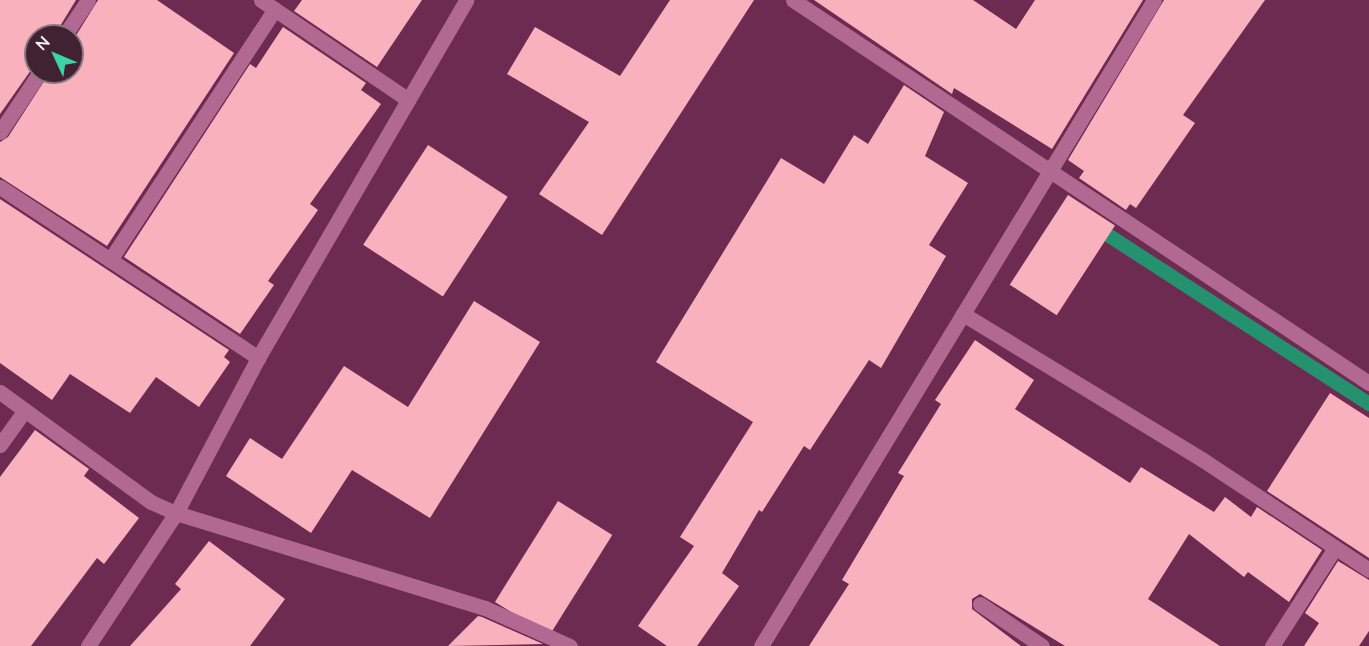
<!DOCTYPE html>
<style>
body{margin:0}
#map{position:relative;width:1369px;height:646px;overflow:hidden;background:#6e2b52;font-family:Mulish,sans-serif}
div>[style]{position:absolute}
.stream>*{height:14px;margin:-7px;padding:0 7px;transform-origin:7px;border-radius:7px;background:#25926f}
.building>*{inset:0;background:#f9b1be;transform-origin:0 0}
.minor>*{height:15px;margin:-7.5px;padding:0 7.5px;transform-origin:7.5px;border-radius:7.5px;background:#b26991}
span{translate:-50% -50%;white-space:nowrap;text-align:center;line-height:1.15;-webkit-text-stroke:6px #402232;paint-order:stroke}
.north{position:absolute;left:24px;top:24px;width:60px;height:60px;box-sizing:border-box;background:#402232;border:2px solid #8b7580;border-radius:50%;rotate:314deg;font-size:16px;font-weight:700;line-height:24px;text-align:center;color:#fbf2f6}
.north::after{content:'';display:block;margin:auto;width:21px;height:27px;background:#3cd4a4;clip-path:polygon(50% 0,100% 100%,50% 72%,0 100%)}
</style>
<div id="map">
<div class="stream">
<div style="left:1094px;top:226px;width:328px;rotate:32.9deg"></div>
</div>
<div class="building">
<div style="clip-path:polygon(0 0,76px 0,54px 36px,36px 36px,36px 63px,0 114px)"></div>
<div style="clip-path:polygon(98px 0,157px 0,234px 53px,107px 246px,0 177px,0 142px,8px 137px,50px 72px,72px 72px,72px 42px)"></div>
<div style="clip-path:polygon(302px 0,422px 0,377px 67px,294px 11px)"></div>
<div style="clip-path:polygon(670px 0,754px 0,602px 235px,539px 194px,589px 122px,507px 74px,535px 27px,620px 76px)"></div>
<div style="clip-path:polygon(814px 0,973px 0,1016px 29px,1035px 0,1143px 0,1052px 149px,954px 88px,952px 94px)"></div>
<div style="clip-path:polygon(1164px 0,1265px 0,1183px 115px,1195px 123px,1136px 208px,1130px 204px,1126px 210px,1079px 178px,1084px 171px,1068px 160px)"></div>
<div style="clip-path:polygon(283px 27px,366px 83px,361px 90px,381px 104px,310px 204px,318px 210px,268px 281px,274px 285px,240px 334px,124px 257px,250px 64px,256px 68px)"></div>
<div style="clip-path:polygon(904px 85px,944px 112px,925px 156px,968px 183px,929px 245px,946px 256px,881px 368px,869px 360px,810px 450px,804px 446px,762px 512px,759px 510px,722px 573px,739px 586px,697px 646px,667px 646px,638px 626px,694px 546px,680px 537px,753px 422px,656px 362px,781px 158px,824px 184px,854px 135px,868px 144px)"></div>
<div style="left:428px;top:145px;width:95px;height:119px;rotate:33deg"></div>
<div style="left:1068px;top:195px;width:56px;height:107px;rotate:33deg"></div>
<div style="clip-path:polygon(0 199px,229px 350px,224px 357px,230px 362px,199px 407px,156px 377px,130px 413px,70px 374px,52px 400px,0 363px)"></div>
<div style="clip-path:polygon(474px 301px,540px 342px,430px 518px,352px 470px,311px 533px,226px 476px,250px 438px,282px 459px,344px 366px,408px 407px)"></div>
<div style="clip-path:polygon(975px 340px,1034px 380px,1015px 409px,1130px 483px,1141px 467px,1214px 512px,1225px 497px,1251px 517px,1257px 507px,1322px 550px,1289px 602px,1248px 572px,1244px 577px,1189px 534px,1148px 599px,1220px 646px,1065px 646px,980px 594px,972px 599px,972px 609px,1021px 646px,809px 646px,849px 584px,842px 580px,904px 476px,898px 473px,941px 404px,935px 400px)"></div>
<div style="clip-path:polygon(1330px 393px,1369px 418px,1369px 558px,1267px 491px)"></div>
<div style="clip-path:polygon(35px 430px,89px 469px,84px 476px,139px 518px,104px 564px,97px 558px,31px 646px,0 646px,0 477px)"></div>
<div style="left:558px;top:501px;width:64px;height:119px;rotate:32deg"></div>
<div style="clip-path:polygon(209px 541px,285px 599px,250px 646px,130px 646px,181px 589px,175px 584px)"></div>
<div style="clip-path:polygon(1338px 561px,1369px 580px,1369px 631px,1359px 646px,1304px 646px,1319px 623px,1305px 613px)"></div>
<div style="clip-path:polygon(478px 616px,482px 617px,543px 644px,448px 646px)"></div>
</div>
<div class="minor">
<div style="left:261px;top:0;width:176px;rotate:34.1deg"></div>
<div style="left:793px;top:0;width:692px;rotate:33.62deg"></div>
<div style="left:64px;top:36px;width:43px;rotate:-56.3deg"></div>
<div style="left:0;top:132px;width:72px;rotate:-56.3deg"></div>
<div style="left:0;top:187px;width:310px;rotate:33.5deg"></div>
<div style="left:110px;top:260px;width:300px;rotate:-56.7deg"></div>
<div style="left:963px;top:314px;width:281px;rotate:31.3deg"></div>
<div style="left:1203px;top:460px;width:199px;rotate:33.5deg"></div>
<div style="left:0;top:392px;width:187px;rotate:36.1deg"></div>
<div style="left:151px;top:502px;width:27px;rotate:24deg"></div>
<div style="left:176px;top:513px;width:323px;rotate:17.1deg"></div>
<div style="left:485px;top:608px;width:93px;rotate:24.1deg"></div>
<div style="left:0;top:445px;width:43px;rotate:-54.5deg"></div>
<div style="left:980px;top:604px;width:75px;rotate:34.1deg"></div>
<div style="left:88px;top:646px;width:159px;rotate:-56.5deg"></div>
<div style="left:176px;top:513px;width:175px;rotate:-62.1deg"></div>
<div style="left:258px;top:358px;width:414px;rotate:-59.8deg"></div>
<div style="left:761px;top:646px;width:756px;rotate:-58.69deg"></div>
<div style="left:1272px;top:646px;width:117px;rotate:-57.3deg"></div>
</div>
<div class="north">N</div>
</div>
